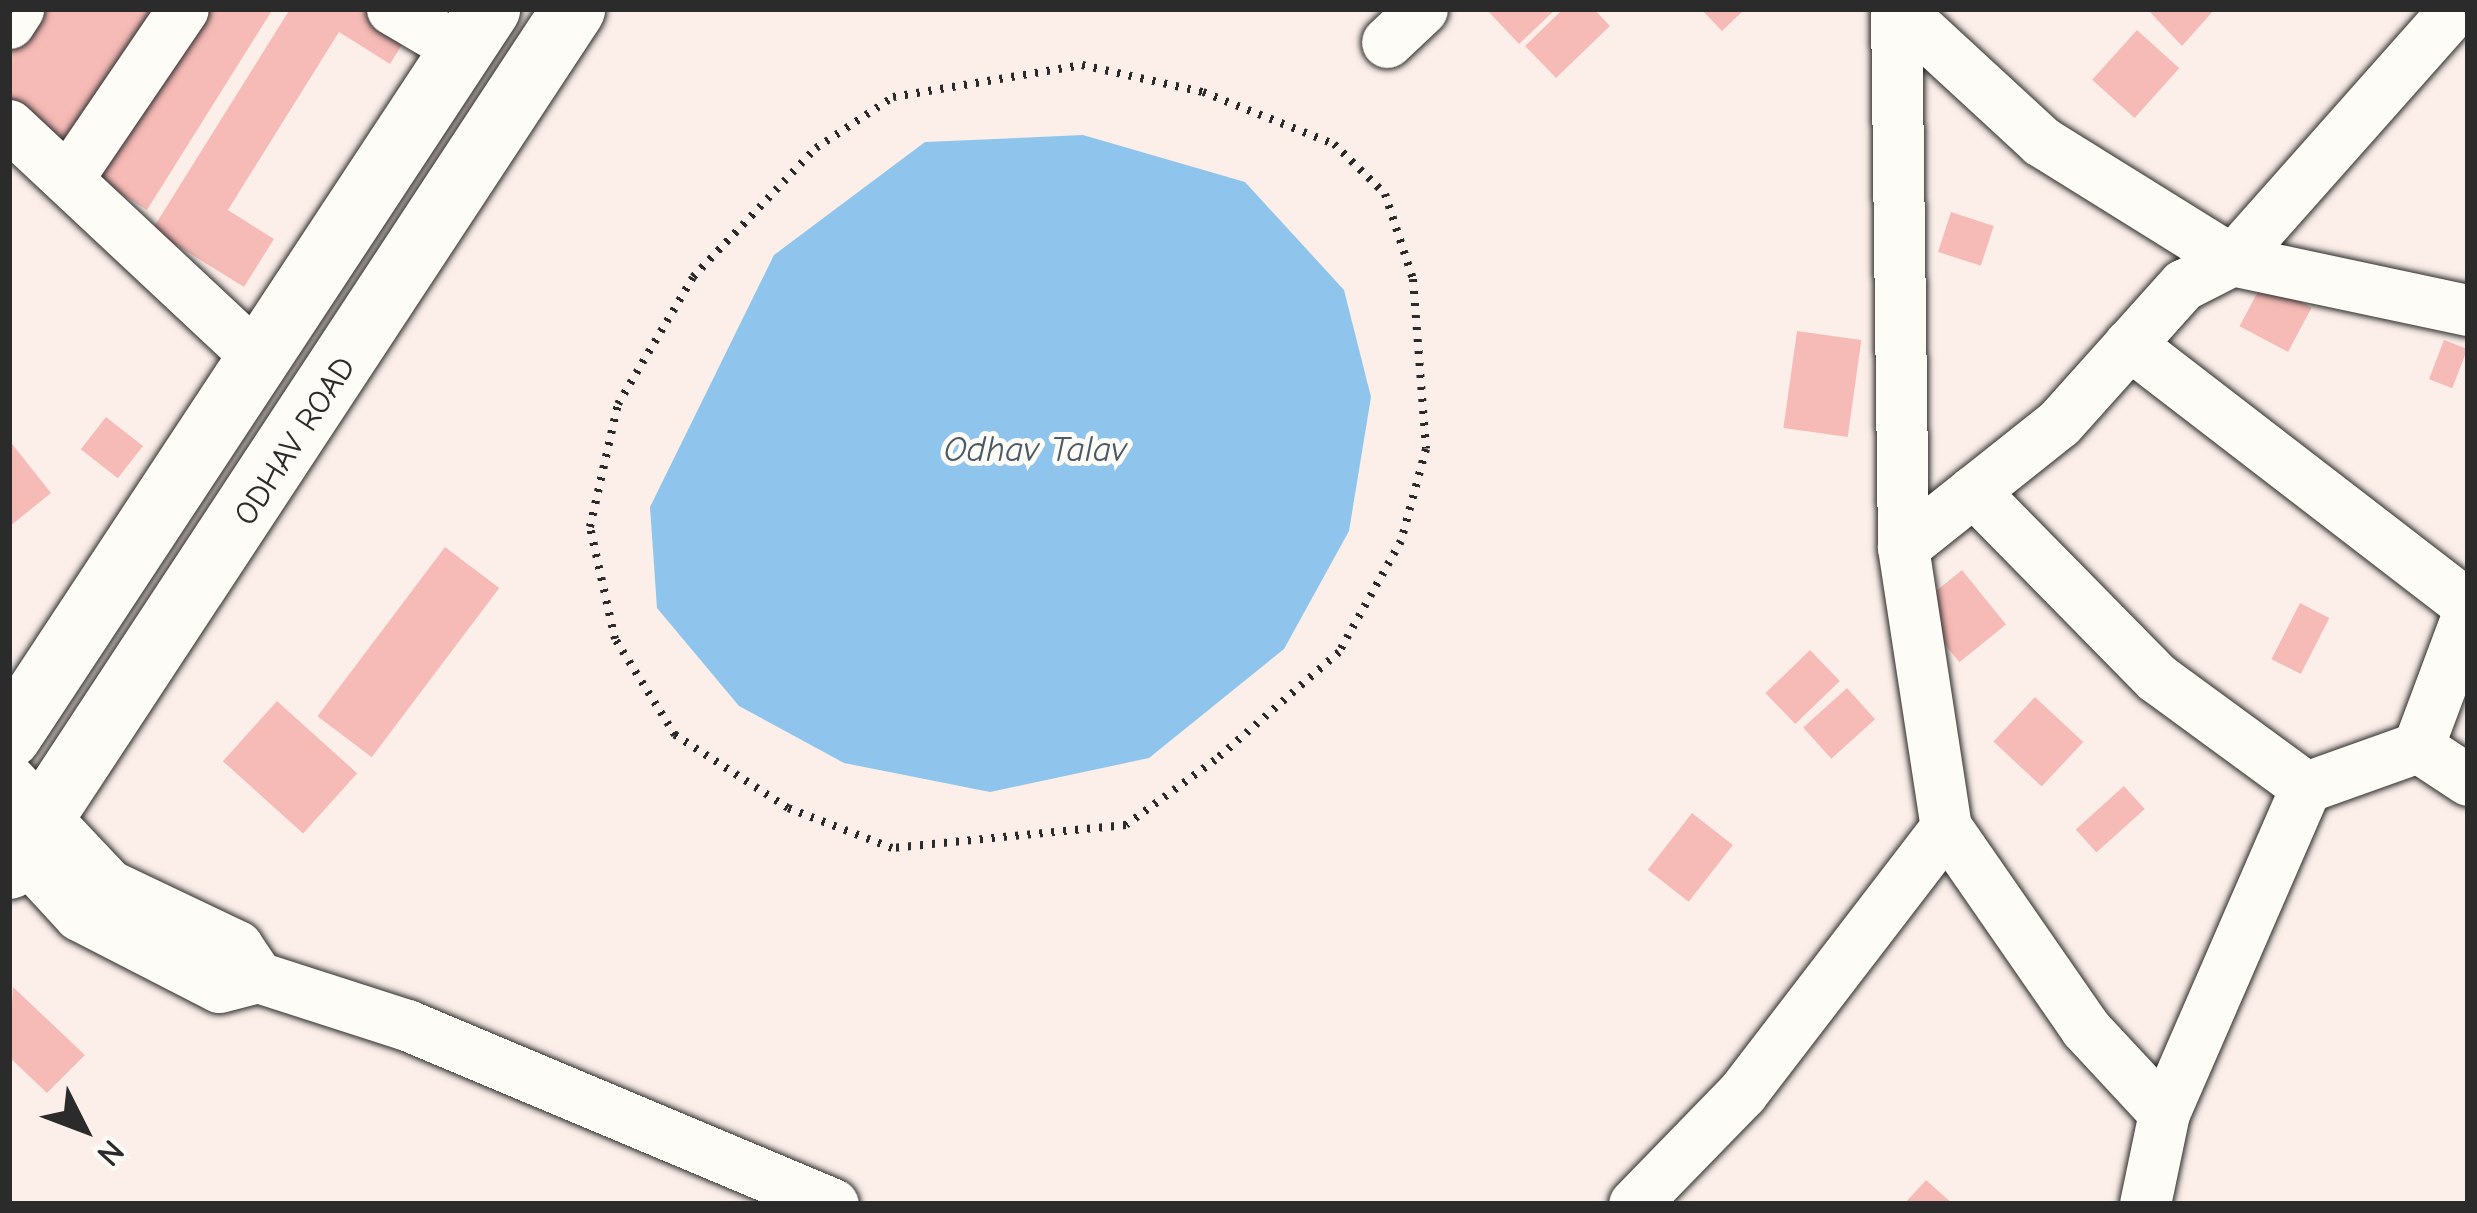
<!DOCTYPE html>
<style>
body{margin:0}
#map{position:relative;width:2477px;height:1213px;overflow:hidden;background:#fcefea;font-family:"Comic Neue",sans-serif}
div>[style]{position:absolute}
.water>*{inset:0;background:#8fc5ed}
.building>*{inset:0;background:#f7bbb7;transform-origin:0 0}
.path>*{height:8px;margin-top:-4px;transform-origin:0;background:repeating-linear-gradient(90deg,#2b2b2b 0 3px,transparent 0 12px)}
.roads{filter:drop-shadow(0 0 3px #2b2b2b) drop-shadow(0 0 3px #2b2b2b)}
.minor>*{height:51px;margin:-25.5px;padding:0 25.5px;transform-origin:25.5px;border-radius:25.5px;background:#fdfcf7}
.major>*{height:63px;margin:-31.5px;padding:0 31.5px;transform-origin:31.5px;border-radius:31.5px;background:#fdfcf7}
span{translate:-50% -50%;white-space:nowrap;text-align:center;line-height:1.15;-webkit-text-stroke:10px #fdfcf7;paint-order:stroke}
.street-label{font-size:33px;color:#2b2b2b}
.water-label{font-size:36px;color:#495965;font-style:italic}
.frame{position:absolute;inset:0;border:12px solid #2b2b2b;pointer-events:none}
.north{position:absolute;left:24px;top:1069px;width:120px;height:120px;-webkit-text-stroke:9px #fdfcf7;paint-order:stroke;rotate:132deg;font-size:33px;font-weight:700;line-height:48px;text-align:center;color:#2b2b2b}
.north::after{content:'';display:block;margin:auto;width:42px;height:54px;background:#2b2b2b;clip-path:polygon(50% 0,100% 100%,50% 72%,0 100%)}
</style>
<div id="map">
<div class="water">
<div style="clip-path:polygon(1083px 135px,1245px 182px,1344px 290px,1371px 397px,1349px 531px,1284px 649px,1149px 758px,990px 792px,844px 763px,739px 706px,657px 608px,650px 507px,774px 255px,925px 142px)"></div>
</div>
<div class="building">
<div style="clip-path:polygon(37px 9px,164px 9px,75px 150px,9px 97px,9px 53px)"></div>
<div style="clip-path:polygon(195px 9px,273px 9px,147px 210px,91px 175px)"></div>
<div style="clip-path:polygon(290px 9px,377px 9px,411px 30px,390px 64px,339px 32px,228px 210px,274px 239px,244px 287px,152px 230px)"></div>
<div style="clip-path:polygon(1486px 9px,1556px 9px,1519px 44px)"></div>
<div style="clip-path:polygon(1563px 9px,1594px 9px,1610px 26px,1556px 78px,1525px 46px)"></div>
<div style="clip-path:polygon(1701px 9px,1745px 9px,1722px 31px)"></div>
<div style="clip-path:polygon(2147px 9px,2215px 9px,2182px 46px)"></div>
<div style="left:2137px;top:30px;width:57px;height:67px;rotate:42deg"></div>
<div style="left:1951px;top:212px;width:45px;height:42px;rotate:18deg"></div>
<div style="left:2263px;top:282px;width:55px;height:50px;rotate:28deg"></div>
<div style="left:1797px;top:331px;width:65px;height:98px;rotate:8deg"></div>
<div style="left:2444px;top:340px;width:25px;height:42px;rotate:21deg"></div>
<div style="left:106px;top:417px;width:47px;height:41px;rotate:38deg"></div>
<div style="clip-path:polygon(9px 440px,51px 493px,9px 527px)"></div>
<div style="left:445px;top:547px;width:68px;height:212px;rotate:37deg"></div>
<div style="left:1962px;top:570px;width:70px;height:60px;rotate:51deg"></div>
<div style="left:2300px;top:603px;width:33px;height:63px;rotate:27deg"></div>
<div style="left:1810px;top:650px;width:43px;height:62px;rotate:46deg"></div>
<div style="left:1847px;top:688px;width:42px;height:59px;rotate:48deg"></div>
<div style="left:2035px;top:697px;width:66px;height:61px;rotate:43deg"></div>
<div style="left:277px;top:701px;width:108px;height:81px;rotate:42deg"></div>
<div style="left:2124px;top:786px;width:31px;height:65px;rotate:48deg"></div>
<div style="left:1692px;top:813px;width:52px;height:72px;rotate:38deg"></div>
<div style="clip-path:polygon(13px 987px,85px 1055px,47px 1093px,9px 1057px)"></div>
<div style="clip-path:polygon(1926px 1180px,1953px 1204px,1904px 1204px)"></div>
</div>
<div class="path">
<div style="left:1082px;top:65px;width:124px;rotate:12.6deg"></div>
<div style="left:1203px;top:92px;width:141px;rotate:21.7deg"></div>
<div style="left:1334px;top:144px;width:71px;rotate:44.4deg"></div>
<div style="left:1385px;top:194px;width:89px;rotate:71.8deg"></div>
<div style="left:1413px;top:279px;width:170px;rotate:85.6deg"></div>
<div style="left:1426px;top:449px;width:95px;rotate:105.2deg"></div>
<div style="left:1401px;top:541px;width:127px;rotate:119.2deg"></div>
<div style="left:1339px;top:652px;width:164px;rotate:138.9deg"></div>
<div style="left:1215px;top:760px;width:110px;rotate:143.9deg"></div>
<div style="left:1126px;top:825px;width:235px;rotate:174.4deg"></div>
<div style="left:892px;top:848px;width:111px;rotate:-159deg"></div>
<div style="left:788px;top:808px;width:135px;rotate:-147.1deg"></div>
<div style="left:675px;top:735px;width:113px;rotate:-122deg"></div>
<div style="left:615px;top:639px;width:115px;rotate:-102.6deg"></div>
<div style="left:590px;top:527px;width:126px;rotate:-77.2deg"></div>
<div style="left:618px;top:404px;width:147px;rotate:-59.4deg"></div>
<div style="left:693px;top:277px;width:178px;rotate:-46.4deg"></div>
<div style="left:816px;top:148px;width:92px;rotate:-33.5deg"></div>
<div style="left:893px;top:97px;width:192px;rotate:-9.6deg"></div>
</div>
<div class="roads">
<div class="minor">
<div style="left:392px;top:9px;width:81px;rotate:30.4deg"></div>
<div style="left:1896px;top:9px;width:538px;rotate:89.25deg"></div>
<div style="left:1903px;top:547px;width:283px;rotate:81.3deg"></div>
<div style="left:1946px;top:827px;width:244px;rotate:55.3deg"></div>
<div style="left:2085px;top:1028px;width:116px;rotate:47.1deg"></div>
<div style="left:2164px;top:1113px;width:93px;rotate:101.8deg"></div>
<div style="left:1898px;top:9px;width:195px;rotate:42.7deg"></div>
<div style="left:2041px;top:141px;width:225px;rotate:31.9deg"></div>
<div style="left:2232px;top:260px;width:241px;rotate:12deg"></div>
<div style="left:9px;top:23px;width:17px;rotate:-57deg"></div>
<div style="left:1387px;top:42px;width:48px;rotate:-43.3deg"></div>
<div style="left:9px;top:125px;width:341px;rotate:43.1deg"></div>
<div style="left:68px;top:178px;width:204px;rotate:-55.8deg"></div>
<div style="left:2129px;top:344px;width:428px;rotate:37.6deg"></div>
<div style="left:1973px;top:491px;width:262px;rotate:45.5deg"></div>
<div style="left:2157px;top:678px;width:185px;rotate:36.2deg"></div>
<div style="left:1903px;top:547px;width:199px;rotate:-38.5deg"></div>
<div style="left:2059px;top:423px;width:186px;rotate:-48.1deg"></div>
<div style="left:2183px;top:285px;width:55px;rotate:-27deg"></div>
<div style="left:2232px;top:260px;width:336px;rotate:-48.4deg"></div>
<div style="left:2468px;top:613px;width:143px;rotate:110.5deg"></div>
<div style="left:2418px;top:747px;width:60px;rotate:33.4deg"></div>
<div style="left:9px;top:779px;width:146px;rotate:46.7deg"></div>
<div style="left:109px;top:885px;width:142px;rotate:25.5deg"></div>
<div style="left:237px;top:946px;width:37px;rotate:56deg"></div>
<div style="left:9px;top:839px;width:103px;rotate:47.4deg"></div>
<div style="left:79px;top:915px;width:157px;rotate:27.2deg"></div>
<div style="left:219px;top:987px;width:40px;rotate:-14.4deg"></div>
<div style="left:258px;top:977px;width:157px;rotate:17.9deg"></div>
<div style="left:407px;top:1025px;width:462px;rotate:22.8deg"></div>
<div style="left:2164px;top:1113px;width:356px;rotate:-66.5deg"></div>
<div style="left:2306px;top:787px;width:119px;rotate:-19.7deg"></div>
<div style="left:1634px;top:1204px;width:155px;rotate:-45.8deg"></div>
<div style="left:1742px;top:1093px;width:335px;rotate:-52.5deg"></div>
</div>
<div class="major">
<div style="left:9px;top:736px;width:871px;rotate:-56.62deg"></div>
<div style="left:9px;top:867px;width:1027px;rotate:-56.68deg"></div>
</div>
</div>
<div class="street-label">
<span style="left:295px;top:441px;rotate:-57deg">ODHAV ROAD</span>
</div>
<div class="water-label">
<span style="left:1035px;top:450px">Odhav Talav</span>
</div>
<div class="frame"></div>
<div class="north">N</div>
</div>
